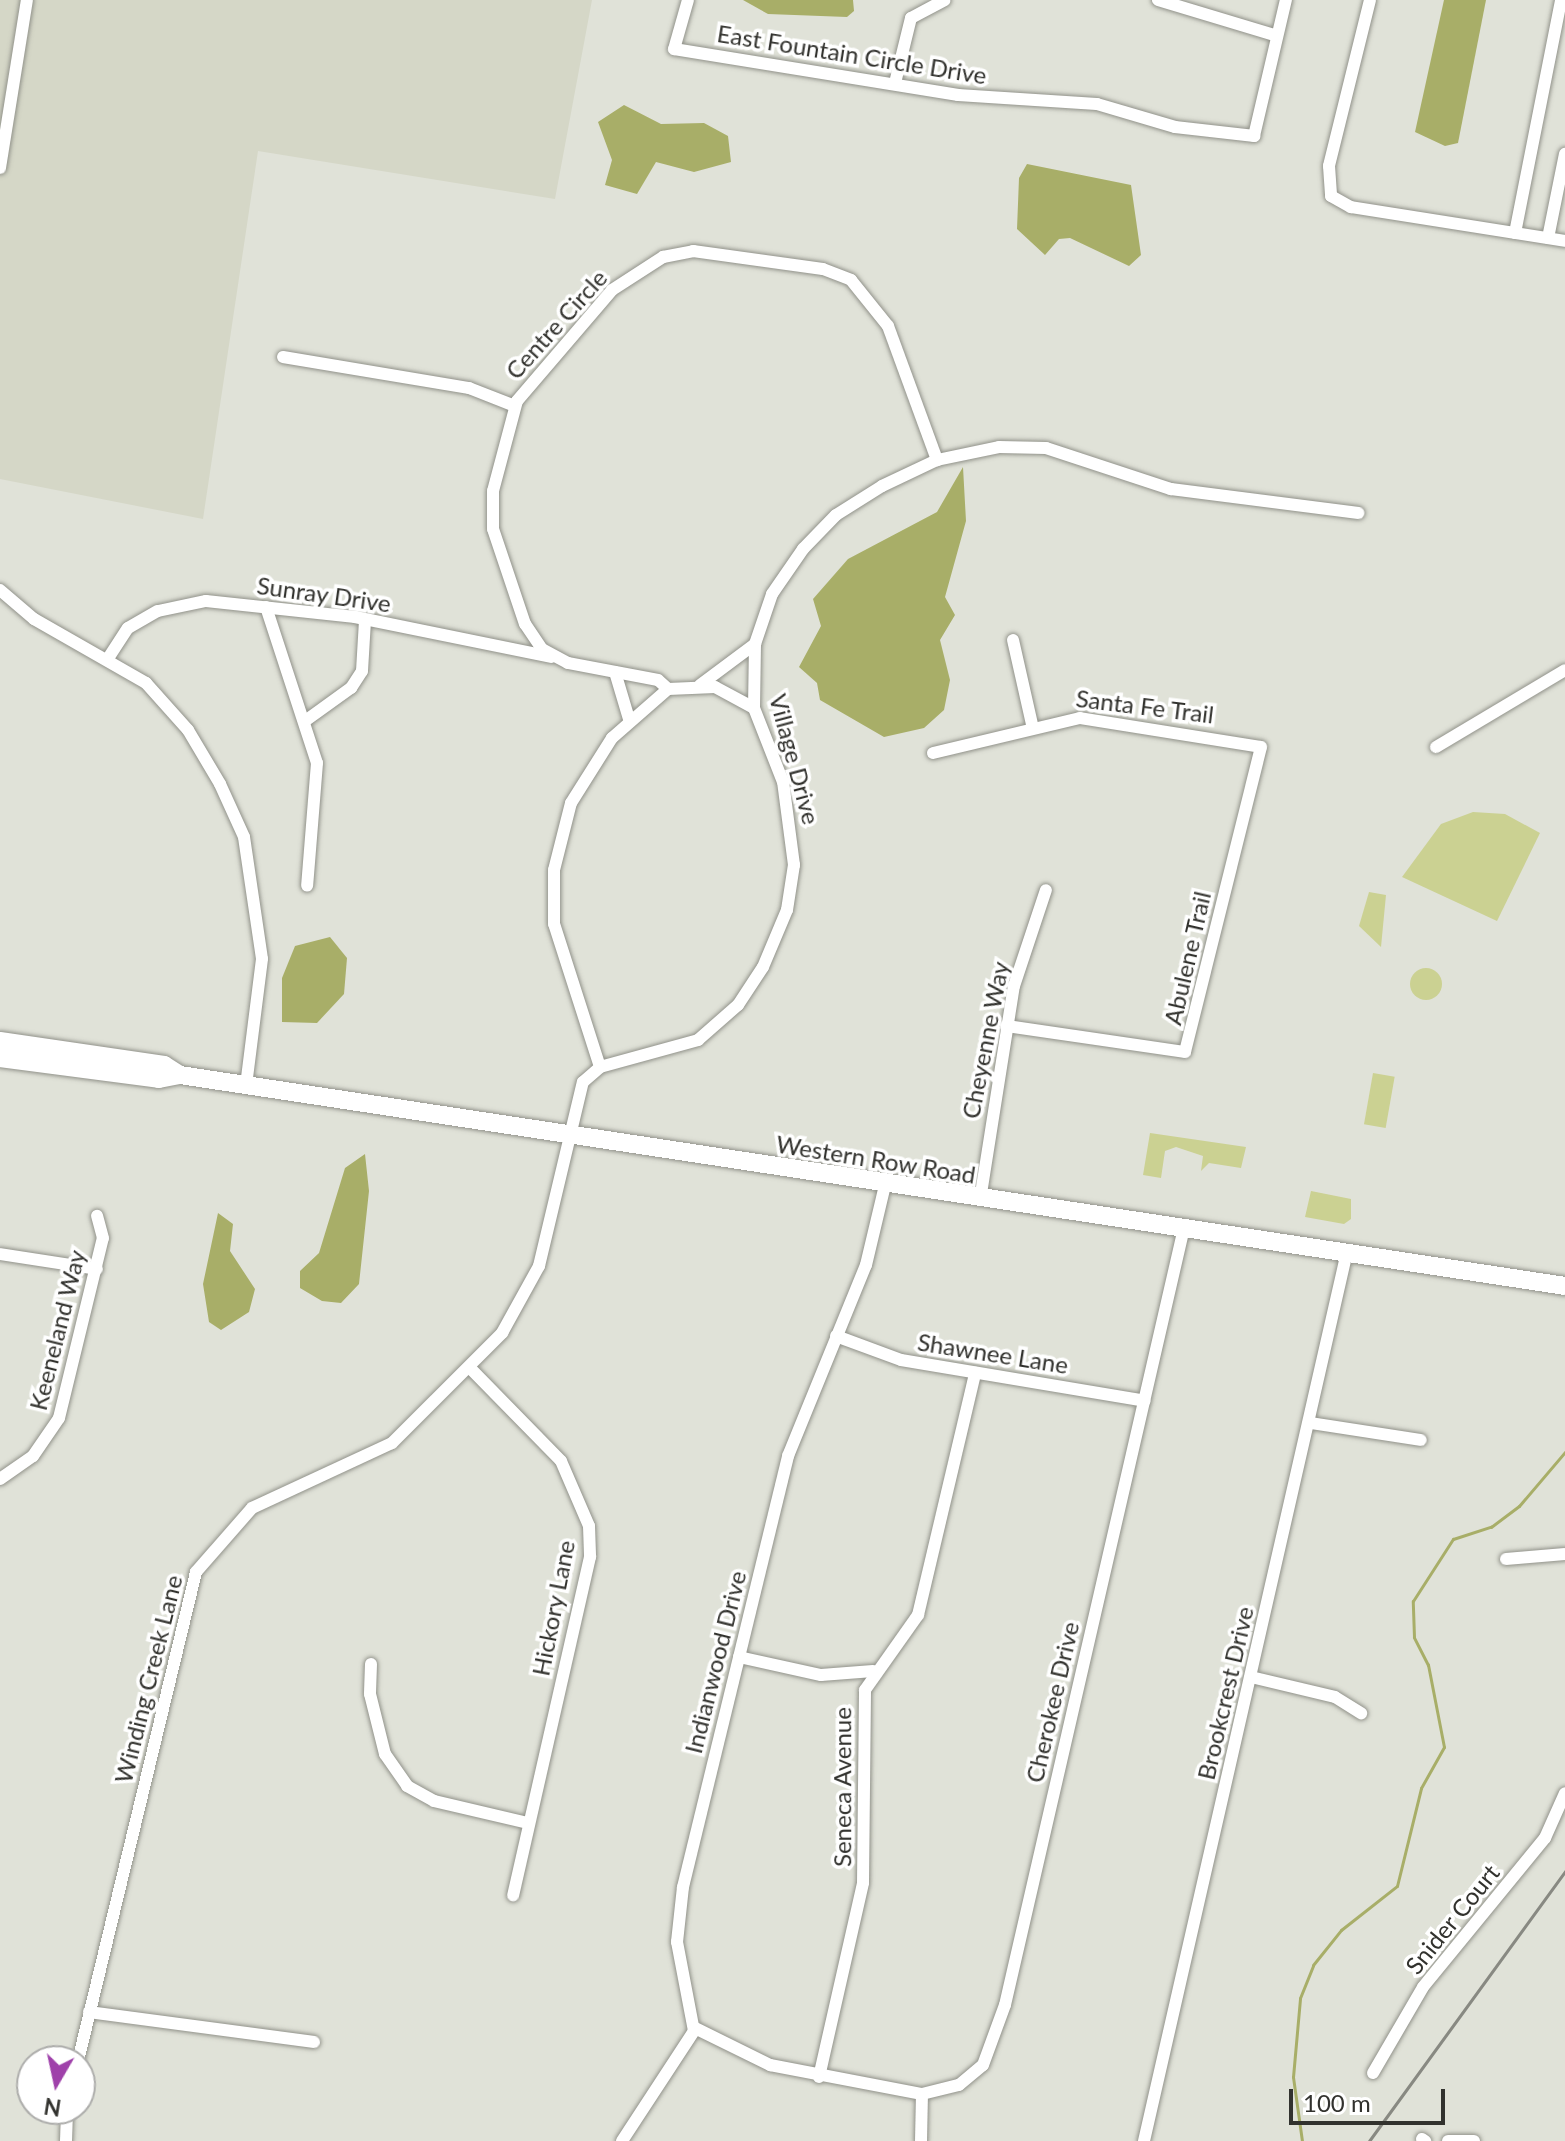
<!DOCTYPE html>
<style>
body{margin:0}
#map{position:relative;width:1565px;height:2141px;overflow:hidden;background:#e0e2d8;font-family:Lato,sans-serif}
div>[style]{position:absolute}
.built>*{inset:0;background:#d5d7c7}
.green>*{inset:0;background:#cbd192;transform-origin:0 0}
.round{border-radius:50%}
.water>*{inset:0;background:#a8ae68}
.stream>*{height:3px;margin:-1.5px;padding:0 1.5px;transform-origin:1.5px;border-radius:1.5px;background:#a8ae68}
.roads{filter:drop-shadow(0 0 2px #91928a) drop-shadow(0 0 2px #91928a)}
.street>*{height:12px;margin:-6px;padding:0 6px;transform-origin:6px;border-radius:6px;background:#fff}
.secondary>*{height:18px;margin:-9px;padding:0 9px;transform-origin:9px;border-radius:9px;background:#fff}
.rail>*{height:3px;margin:-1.5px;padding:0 1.5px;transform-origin:1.5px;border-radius:1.5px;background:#888982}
span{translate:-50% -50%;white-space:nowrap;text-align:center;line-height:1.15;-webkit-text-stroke:7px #fff;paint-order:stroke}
.street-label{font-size:24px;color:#32322e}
.north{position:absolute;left:16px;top:2045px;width:80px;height:80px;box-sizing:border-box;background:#fff;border:2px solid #adadab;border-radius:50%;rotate:189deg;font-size:22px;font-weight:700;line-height:32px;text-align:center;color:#32322e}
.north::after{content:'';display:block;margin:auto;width:28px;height:36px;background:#9f41aa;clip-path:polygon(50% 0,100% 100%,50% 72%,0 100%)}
.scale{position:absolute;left:1289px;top:2089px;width:156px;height:36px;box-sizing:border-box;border:4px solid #32322e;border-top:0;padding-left:10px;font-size:24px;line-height:28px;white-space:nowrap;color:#32322e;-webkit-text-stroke:6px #fff;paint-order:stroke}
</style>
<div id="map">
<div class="built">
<div style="clip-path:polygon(0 0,592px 0,555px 199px,258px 151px,203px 519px,0 479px)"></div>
</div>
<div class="green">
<div style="clip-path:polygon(1473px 812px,1505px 814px,1540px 833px,1497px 921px,1402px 877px,1441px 824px)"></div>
<div style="clip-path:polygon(1369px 892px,1386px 895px,1381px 947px,1359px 926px)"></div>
<div class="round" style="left:1410px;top:968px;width:32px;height:32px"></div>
<div style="left:1373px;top:1073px;width:22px;height:52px;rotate:10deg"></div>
<div style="clip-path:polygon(1150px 1133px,1246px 1147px,1241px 1168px,1209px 1163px,1201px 1171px,1203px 1156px,1176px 1147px,1165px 1151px,1161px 1178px,1143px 1175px)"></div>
<div style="clip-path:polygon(1311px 1191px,1351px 1199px,1351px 1219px,1344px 1224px,1305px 1217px)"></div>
</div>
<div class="water">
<div style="clip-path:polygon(743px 0,853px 0,854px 11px,847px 17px,768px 14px)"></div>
<div style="clip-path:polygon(1444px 0,1486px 0,1458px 143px,1445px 146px,1415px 132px)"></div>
<div style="clip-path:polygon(624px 105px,661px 124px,704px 123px,728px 136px,731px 162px,694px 172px,656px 162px,637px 194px,605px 185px,612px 160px,598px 122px)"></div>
<div style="clip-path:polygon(1027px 164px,1131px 185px,1141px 255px,1129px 266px,1070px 238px,1059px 239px,1045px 255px,1017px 229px,1019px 178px)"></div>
<div style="clip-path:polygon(963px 467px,966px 521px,945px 597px,955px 615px,940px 640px,950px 680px,944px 710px,924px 728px,884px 737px,820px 700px,817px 683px,799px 667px,821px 626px,813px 599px,848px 559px,937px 512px)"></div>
<div style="clip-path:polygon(330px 937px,347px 958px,344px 994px,317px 1023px,282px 1022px,282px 978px,295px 946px)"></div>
<div style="clip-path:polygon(365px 1154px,369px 1191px,359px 1284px,341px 1303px,322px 1301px,300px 1288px,300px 1271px,319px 1253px,345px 1168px)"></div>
<div style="clip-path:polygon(218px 1213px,233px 1224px,230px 1251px,255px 1289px,249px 1312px,221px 1330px,209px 1322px,203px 1284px)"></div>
</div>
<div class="stream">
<div style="left:1302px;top:2141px;width:65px;rotate:-98deg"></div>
<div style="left:1293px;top:2077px;width:79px;rotate:-84.9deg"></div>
<div style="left:1300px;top:1998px;width:35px;rotate:-68deg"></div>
<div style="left:1313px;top:1965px;width:45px;rotate:-51.3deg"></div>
<div style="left:1341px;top:1930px;width:71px;rotate:-38.2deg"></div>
<div style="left:1397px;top:1886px;width:101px;rotate:-76.2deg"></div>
<div style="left:1421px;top:1788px;width:47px;rotate:-60.7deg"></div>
<div style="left:1444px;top:1747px;width:84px;rotate:-101deg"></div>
<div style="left:1428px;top:1665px;width:31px;rotate:-117deg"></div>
<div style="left:1414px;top:1637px;width:36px;rotate:-92deg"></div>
<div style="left:1413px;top:1601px;width:74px;rotate:-57.2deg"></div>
<div style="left:1453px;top:1539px;width:40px;rotate:-18deg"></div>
<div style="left:1491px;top:1527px;width:35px;rotate:-37deg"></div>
<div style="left:1519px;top:1506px;width:71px;rotate:-49.6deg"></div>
</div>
<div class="roads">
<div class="street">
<div style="left:688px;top:0;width:51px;rotate:105.9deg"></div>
<div style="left:674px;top:49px;width:288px;rotate:9.2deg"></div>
<div style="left:958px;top:95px;width:139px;rotate:3.7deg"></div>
<div style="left:1097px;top:104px;width:81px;rotate:16.4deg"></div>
<div style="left:1175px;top:127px;width:80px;rotate:6.5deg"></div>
<div style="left:1254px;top:136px;width:140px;rotate:-76.8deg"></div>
<div style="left:1158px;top:0;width:124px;rotate:16.8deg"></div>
<div style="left:1370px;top:0;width:171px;rotate:103.9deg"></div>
<div style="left:1329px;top:166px;width:30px;rotate:86deg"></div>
<div style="left:1331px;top:196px;width:23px;rotate:29deg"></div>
<div style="left:1351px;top:207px;width:217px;rotate:9deg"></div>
<div style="left:895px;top:83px;width:67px;rotate:-76.2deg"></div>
<div style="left:911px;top:18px;width:38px;rotate:-28deg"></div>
<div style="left:0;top:168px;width:170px;rotate:-80.9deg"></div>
<div style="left:1515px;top:233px;width:237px;rotate:-78.8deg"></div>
<div style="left:1548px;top:238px;width:86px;rotate:-78.6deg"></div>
<div style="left:283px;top:357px;width:189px;rotate:9.5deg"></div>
<div style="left:469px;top:388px;width:49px;rotate:21.4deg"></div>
<div style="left:0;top:590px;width:45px;rotate:40.5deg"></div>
<div style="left:34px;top:619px;width:129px;rotate:29.7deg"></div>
<div style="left:146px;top:683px;width:63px;rotate:48.2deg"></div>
<div style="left:188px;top:730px;width:63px;rotate:59.3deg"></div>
<div style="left:220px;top:784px;width:58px;rotate:65.6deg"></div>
<div style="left:244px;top:837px;width:123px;rotate:81.6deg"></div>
<div style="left:262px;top:959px;width:127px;rotate:97.2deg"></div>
<div style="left:266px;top:607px;width:164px;rotate:71.9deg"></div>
<div style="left:317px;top:763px;width:123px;rotate:94.6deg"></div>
<div style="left:1013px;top:640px;width:86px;rotate:77.3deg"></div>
<div style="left:107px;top:660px;width:38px;rotate:-57deg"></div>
<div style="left:128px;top:628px;width:34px;rotate:-30deg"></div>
<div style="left:158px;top:611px;width:49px;rotate:-11.8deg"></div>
<div style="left:206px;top:601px;width:150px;rotate:6.1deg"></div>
<div style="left:355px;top:617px;width:200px;rotate:11.5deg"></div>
<div style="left:615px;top:672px;width:49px;rotate:73.4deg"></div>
<div style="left:700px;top:685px;width:69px;rotate:-36.7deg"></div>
<div style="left:668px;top:689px;width:13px;rotate:-138deg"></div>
<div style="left:658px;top:680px;width:92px;rotate:-169.3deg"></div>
<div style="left:568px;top:663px;width:30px;rotate:-152deg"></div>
<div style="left:542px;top:649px;width:30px;rotate:-124deg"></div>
<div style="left:525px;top:624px;width:100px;rotate:-108.6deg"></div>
<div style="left:493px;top:529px;width:38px;rotate:-90deg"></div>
<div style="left:493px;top:491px;width:93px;rotate:-75.1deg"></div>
<div style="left:517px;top:401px;width:146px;rotate:-49.4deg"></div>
<div style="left:612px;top:290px;width:61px;rotate:-32.9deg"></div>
<div style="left:663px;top:257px;width:31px;rotate:-11deg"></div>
<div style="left:693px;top:251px;width:131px;rotate:7.9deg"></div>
<div style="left:823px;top:269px;width:30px;rotate:21deg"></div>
<div style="left:851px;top:280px;width:59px;rotate:51.2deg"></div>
<div style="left:888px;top:326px;width:143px;rotate:69.9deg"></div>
<div style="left:305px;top:721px;width:57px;rotate:-35.7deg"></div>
<div style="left:351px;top:688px;width:20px;rotate:-57deg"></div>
<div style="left:362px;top:671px;width:51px;rotate:-86.6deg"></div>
<div style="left:1436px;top:747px;width:150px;rotate:-30.8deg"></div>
<div style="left:933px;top:753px;width:151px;rotate:-13.4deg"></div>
<div style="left:1080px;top:718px;width:183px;rotate:9.1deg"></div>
<div style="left:1261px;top:747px;width:314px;rotate:104deg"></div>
<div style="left:1185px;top:1052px;width:181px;rotate:-171.7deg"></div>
<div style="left:600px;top:1067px;width:150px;rotate:-107.8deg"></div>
<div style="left:554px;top:924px;width:54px;rotate:-90deg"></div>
<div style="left:554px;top:870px;width:69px;rotate:-75.8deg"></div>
<div style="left:571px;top:803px;width:77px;rotate:-57.8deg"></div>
<div style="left:612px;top:738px;width:74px;rotate:-41.2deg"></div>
<div style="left:668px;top:689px;width:47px;rotate:-2.4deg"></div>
<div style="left:715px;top:687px;width:44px;rotate:28.3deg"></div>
<div style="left:980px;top:1200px;width:217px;rotate:-81deg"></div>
<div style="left:1014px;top:986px;width:101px;rotate:-71.6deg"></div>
<div style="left:0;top:1254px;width:98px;rotate:8.8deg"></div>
<div style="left:836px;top:1336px;width:69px;rotate:20.3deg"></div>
<div style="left:901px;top:1360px;width:247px;rotate:9.5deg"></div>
<div style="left:470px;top:1368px;width:130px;rotate:45.6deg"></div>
<div style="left:561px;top:1461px;width:71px;rotate:66.7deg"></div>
<div style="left:589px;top:1526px;width:31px;rotate:88deg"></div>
<div style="left:590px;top:1557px;width:347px;rotate:102.8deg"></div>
<div style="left:1311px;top:1423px;width:111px;rotate:8.8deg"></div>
<div style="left:0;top:1479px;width:40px;rotate:-34.9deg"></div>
<div style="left:33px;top:1456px;width:46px;rotate:-55.6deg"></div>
<div style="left:59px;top:1418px;width:185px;rotate:-76.3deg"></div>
<div style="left:103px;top:1238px;width:23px;rotate:-105deg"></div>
<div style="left:1506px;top:1559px;width:59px;rotate:-4.8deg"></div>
<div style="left:739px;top:1657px;width:84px;rotate:12.4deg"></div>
<div style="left:821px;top:1675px;width:52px;rotate:-4.4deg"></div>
<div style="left:371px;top:1664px;width:30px;rotate:92deg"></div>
<div style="left:370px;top:1694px;width:62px;rotate:76deg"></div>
<div style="left:385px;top:1754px;width:39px;rotate:55deg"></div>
<div style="left:407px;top:1786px;width:31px;rotate:29deg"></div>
<div style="left:434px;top:1801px;width:97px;rotate:13.2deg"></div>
<div style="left:1251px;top:1677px;width:86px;rotate:13.4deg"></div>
<div style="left:1335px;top:1697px;width:31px;rotate:32deg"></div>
<div style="left:89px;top:2012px;width:227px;rotate:7.6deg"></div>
<div style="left:695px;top:2028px;width:84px;rotate:26.3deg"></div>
<div style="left:770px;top:2065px;width:155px;rotate:10.8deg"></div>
<div style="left:922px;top:2094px;width:38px;rotate:-14deg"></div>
<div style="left:959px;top:2085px;width:31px;rotate:-40deg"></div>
<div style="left:983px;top:2065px;width:64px;rotate:-69.9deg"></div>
<div style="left:1005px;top:2005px;width:793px;rotate:-77.03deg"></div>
<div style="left:78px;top:2061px;width:503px;rotate:-76.43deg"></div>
<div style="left:196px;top:1572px;width:85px;rotate:-48.8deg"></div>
<div style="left:252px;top:1508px;width:154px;rotate:-24.9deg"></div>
<div style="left:392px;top:1443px;width:156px;rotate:-45deg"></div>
<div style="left:502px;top:1333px;width:77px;rotate:-61.1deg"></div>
<div style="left:539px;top:1266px;width:189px;rotate:-76.6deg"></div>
<div style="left:583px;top:1082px;width:23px;rotate:-41deg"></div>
<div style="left:600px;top:1067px;width:102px;rotate:-15.4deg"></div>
<div style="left:698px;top:1040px;width:53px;rotate:-41.2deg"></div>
<div style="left:738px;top:1005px;width:45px;rotate:-56.7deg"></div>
<div style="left:763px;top:967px;width:62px;rotate:-67.2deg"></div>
<div style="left:787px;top:910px;width:46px;rotate:-81.2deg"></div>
<div style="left:794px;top:865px;width:84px;rotate:-97.5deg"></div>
<div style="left:783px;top:782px;width:79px;rotate:-111.4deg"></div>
<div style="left:754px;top:708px;width:64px;rotate:-89.1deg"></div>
<div style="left:755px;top:644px;width:53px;rotate:-71.2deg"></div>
<div style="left:772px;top:594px;width:55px;rotate:-55.4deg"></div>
<div style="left:803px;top:549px;width:47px;rotate:-45.9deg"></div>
<div style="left:836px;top:515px;width:54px;rotate:-32.2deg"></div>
<div style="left:882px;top:486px;width:61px;rotate:-25.3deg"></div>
<div style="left:937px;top:460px;width:63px;rotate:-11.8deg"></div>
<div style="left:999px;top:447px;width:47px;rotate:1.2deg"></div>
<div style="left:1046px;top:448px;width:132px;rotate:18.2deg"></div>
<div style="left:1171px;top:489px;width:189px;rotate:7.3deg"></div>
<div style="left:1373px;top:2073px;width:99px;rotate:-59.8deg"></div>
<div style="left:1423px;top:1987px;width:193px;rotate:-50.7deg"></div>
<div style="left:1545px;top:1838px;width:49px;rotate:-66deg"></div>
<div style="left:819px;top:2077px;width:199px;rotate:-77.2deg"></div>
<div style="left:863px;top:1883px;width:193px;rotate:-89.4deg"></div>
<div style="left:865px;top:1690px;width:92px;rotate:-54.8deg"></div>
<div style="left:918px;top:1615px;width:249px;rotate:-76.7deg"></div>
<div style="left:1422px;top:2139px;width:4px;rotate:34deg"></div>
<div style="left:66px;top:2141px;width:32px;rotate:-88deg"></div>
<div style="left:622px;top:2141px;width:131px;rotate:-56.8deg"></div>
<div style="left:694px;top:2031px;width:91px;rotate:-100.8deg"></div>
<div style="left:677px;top:1942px;width:55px;rotate:-83.8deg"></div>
<div style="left:683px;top:1887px;width:444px;rotate:-76.3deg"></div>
<div style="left:788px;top:1456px;width:206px;rotate:-67.8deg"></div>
<div style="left:866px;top:1265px;width:82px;rotate:-76.6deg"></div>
<div style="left:921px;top:2141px;width:47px;rotate:-88.8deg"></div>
<div style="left:1144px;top:2141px;width:908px;rotate:-77.14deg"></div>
<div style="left:1448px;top:2141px;width:26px"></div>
</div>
<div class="secondary">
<div style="left:0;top:1041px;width:166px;rotate:8.3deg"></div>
<div style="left:164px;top:1065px;width:19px;rotate:32deg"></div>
<div style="left:0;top:1058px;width:160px;rotate:7.5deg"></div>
<div style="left:159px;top:1079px;width:21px;rotate:-11deg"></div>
<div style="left:180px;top:1075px;width:1401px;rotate:8.66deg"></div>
</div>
</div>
<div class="rail">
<div style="left:1369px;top:2141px;width:334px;rotate:-54deg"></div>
</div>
<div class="street-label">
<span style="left:852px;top:54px;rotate:9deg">East Fountain Circle Drive</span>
<span style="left:556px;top:324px;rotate:-48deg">Centre Circle</span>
<span style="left:324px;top:594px;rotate:8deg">Sunray Drive</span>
<span style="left:1145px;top:706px;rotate:7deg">Santa Fe Trail</span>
<span style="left:795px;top:759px;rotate:75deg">Village Drive</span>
<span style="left:1187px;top:958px;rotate:-77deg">Abulene Trail</span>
<span style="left:985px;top:1040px;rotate:-79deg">Cheyenne Way</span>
<span style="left:876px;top:1159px;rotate:9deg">Western Row Road</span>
<span style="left:57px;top:1330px;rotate:-76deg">Keeneland Way</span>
<span style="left:993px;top:1353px;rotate:9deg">Shawnee Lane</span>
<span style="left:553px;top:1608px;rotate:-79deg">Hickory Lane</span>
<span style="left:715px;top:1662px;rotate:-76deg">Indianwood Drive</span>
<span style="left:148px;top:1679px;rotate:-76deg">Winding Creek Lane</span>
<span style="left:1225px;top:1693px;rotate:-77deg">Brookcrest Drive</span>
<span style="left:1052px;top:1702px;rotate:-77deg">Cherokee Drive</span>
<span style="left:842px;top:1787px;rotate:-90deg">Seneca Avenue</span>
<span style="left:1452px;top:1919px;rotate:-51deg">Snider Court</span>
</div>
<div class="north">N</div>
<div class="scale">100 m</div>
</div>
